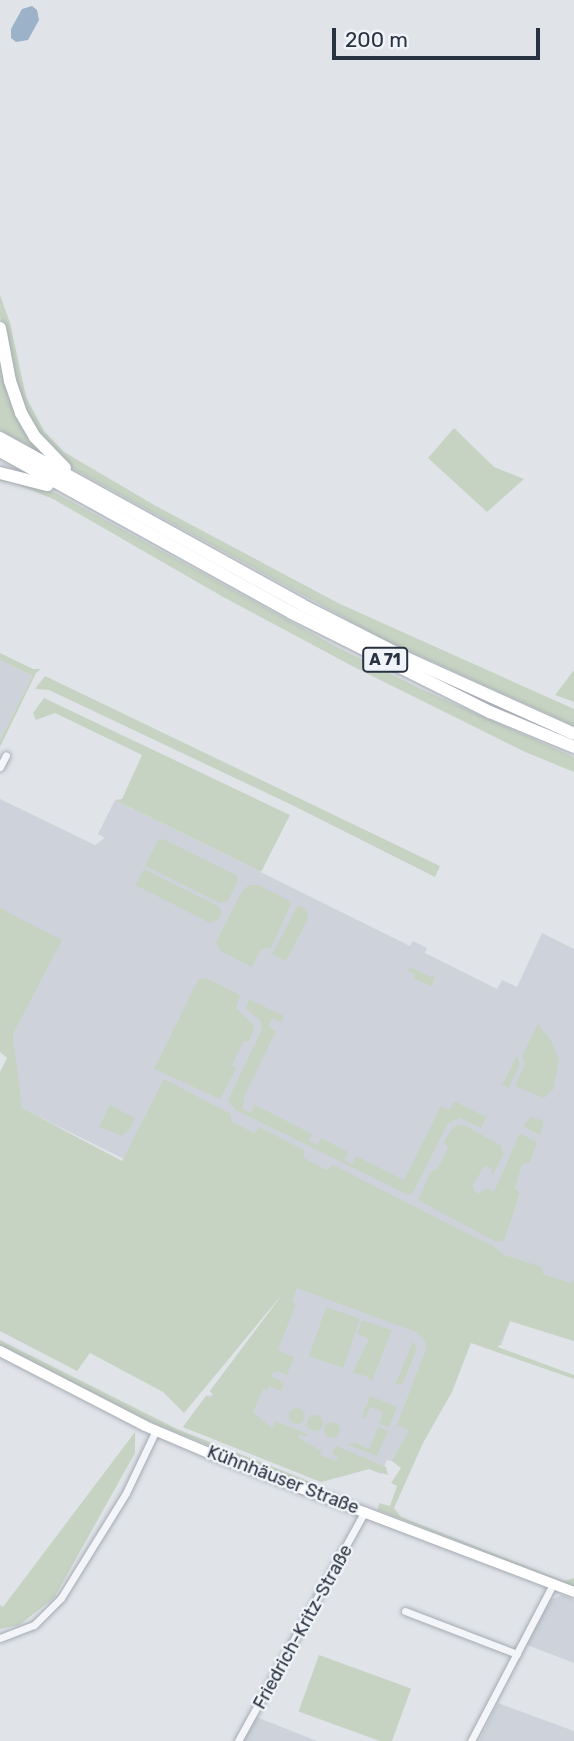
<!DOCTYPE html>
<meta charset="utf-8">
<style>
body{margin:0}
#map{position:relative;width:574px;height:1741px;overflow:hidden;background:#e0e4e9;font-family:Rubik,sans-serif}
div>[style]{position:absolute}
.built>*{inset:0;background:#ced3db}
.green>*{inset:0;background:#c6d3c2;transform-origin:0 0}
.round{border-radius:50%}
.water>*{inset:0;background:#9bb2c9}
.roads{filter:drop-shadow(0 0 2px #a5abb3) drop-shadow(0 0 2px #a5abb3)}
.street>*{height:7px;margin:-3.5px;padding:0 3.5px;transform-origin:3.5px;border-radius:3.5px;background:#f3f5f8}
.secondary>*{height:10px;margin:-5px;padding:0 5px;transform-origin:5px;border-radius:5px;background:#fff}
.highway>*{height:12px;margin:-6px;padding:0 6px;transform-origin:6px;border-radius:6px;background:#fff}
span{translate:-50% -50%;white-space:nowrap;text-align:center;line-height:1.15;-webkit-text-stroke:5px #f0f3f7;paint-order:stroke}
.shield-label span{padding:2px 5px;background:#f0f3f7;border:2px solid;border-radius:5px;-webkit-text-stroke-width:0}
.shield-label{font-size:16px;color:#293241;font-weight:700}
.street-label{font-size:18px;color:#293241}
.scale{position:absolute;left:332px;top:28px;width:208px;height:32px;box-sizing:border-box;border:4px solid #293241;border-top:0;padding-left:9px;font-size:21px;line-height:24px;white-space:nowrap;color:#293241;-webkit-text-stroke:5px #f0f3f7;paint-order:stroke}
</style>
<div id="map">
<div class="built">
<div style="clip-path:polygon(0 660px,32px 676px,0 740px)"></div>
<div style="clip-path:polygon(0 799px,95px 845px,105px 838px,98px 834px,115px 800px,410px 946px,413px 941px,427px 948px,425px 953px,497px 989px,502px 980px,517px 987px,542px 933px,574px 949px,574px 1341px,510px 1321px,501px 1346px,21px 1108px,13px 1034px,0 1003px)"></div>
<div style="clip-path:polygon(302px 1269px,458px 1341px,394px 1462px,387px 1460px,381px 1474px,369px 1469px,321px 1482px,183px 1427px,206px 1396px,213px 1395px,210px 1391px)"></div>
<div style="clip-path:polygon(562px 1595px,574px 1600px,574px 1663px,527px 1645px,550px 1600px)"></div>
<div style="clip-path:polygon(498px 1703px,574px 1731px,574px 1741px,479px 1741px)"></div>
<div style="clip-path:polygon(254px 1716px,317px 1741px,236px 1741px)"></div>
</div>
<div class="green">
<div style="clip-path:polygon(0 295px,10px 323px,26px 397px,44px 431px,64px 452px,156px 506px,340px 604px,574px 709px,574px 726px,385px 640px,66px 465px,54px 454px,20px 404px,0 316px)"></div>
<div style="clip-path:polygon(0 350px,43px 454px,0 430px)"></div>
<div style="clip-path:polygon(454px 428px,494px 467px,524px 479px,487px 512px,428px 458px)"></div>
<div style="clip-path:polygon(0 476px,56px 493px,337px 647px,419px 688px,574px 757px,574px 772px,525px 752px,354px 667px,225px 598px,53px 499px,11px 482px,0 481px)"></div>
<div style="clip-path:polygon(0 653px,33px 669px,41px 669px,36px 673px,0 747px,0 740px,32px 676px,0 660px)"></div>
<div style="clip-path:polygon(574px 670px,574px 702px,555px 695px)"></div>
<div style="clip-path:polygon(45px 676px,440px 866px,435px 877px,294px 806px,49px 690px,35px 689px)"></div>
<div style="clip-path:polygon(44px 698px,290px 815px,261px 872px,115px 800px,122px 799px,142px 755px,55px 713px,36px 720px,33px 713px)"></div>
<div style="clip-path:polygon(163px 839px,236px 875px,238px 880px,228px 901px,220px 903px,145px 866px,158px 840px)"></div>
<div style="clip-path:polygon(144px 869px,218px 906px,222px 913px,218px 920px,210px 923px,135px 885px)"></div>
<div style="clip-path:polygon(249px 885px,258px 885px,292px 902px,271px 948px,261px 949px,252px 967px,220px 951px,216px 942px,242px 891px)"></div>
<div style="clip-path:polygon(298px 905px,307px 910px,308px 919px,286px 961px,272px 954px)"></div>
<div style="clip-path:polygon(0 908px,62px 940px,13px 1034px,22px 1108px,122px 1161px,164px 1079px,231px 1114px,231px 1121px,254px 1133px,259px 1127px,304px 1150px,304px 1158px,326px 1170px,333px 1165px,496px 1248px,504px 1255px,542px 1267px,543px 1274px,571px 1283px,574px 1280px,574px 1341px,510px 1321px,498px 1347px,574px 1375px,574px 1379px,471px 1343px,452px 1392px,423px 1443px,394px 1508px,401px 1517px,564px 1581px,574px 1578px,574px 1587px,378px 1510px,379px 1503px,390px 1506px,397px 1486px,391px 1483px,401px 1468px,392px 1461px,409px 1430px,397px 1425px,426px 1349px,425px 1341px,416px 1332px,297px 1288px,292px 1302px,296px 1304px,278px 1350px,294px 1357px,287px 1375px,278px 1371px,272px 1373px,271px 1376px,284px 1382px,281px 1391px,269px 1386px,267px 1391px,263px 1389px,253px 1412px,272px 1428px,275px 1421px,308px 1434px,306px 1437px,300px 1434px,299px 1438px,321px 1451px,320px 1455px,336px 1461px,338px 1457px,332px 1454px,336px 1446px,386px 1467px,388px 1475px,369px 1469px,321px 1482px,183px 1427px,206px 1396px,210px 1398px,213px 1395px,210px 1391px,284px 1292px,184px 1413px,163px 1392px,90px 1353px,77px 1371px,0 1331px,0 1072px,7px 1058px,0 1052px)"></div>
<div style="clip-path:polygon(410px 967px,431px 977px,435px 974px,432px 987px,413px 978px,415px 974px,408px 971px)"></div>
<div style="clip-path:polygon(206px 978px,240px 995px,236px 1008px,255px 1026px,249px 1041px,243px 1042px,232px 1065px,236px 1069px,220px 1099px,154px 1069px,198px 980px)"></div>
<div style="clip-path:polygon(249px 999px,284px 1016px,281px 1022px,272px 1018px,268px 1026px,276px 1031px,243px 1099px,245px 1101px,242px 1108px,251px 1113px,255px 1105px,312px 1134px,309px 1141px,318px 1145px,321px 1138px,348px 1152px,344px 1160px,352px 1164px,356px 1156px,404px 1180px,441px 1106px,450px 1110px,454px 1101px,486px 1117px,481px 1128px,460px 1118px,448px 1123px,412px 1194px,408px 1195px,236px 1110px,228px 1100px,262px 1029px,260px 1020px,246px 1009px)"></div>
<div style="clip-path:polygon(538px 1024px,552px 1042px,559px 1061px,553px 1090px,544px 1098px,515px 1086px,525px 1064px,522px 1056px)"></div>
<div style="clip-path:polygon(517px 1056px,520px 1064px,509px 1088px,502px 1085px)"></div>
<div style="clip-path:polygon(110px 1105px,135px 1118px,129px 1130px,122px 1136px,99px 1127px)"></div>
<div style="clip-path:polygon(531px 1117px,544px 1121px,540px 1135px,523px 1126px)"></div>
<div style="clip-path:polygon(457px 1125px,466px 1126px,502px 1146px,503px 1155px,493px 1174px,491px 1173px,492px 1168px,485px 1166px,473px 1184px,473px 1189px,479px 1194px,486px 1188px,494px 1192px,520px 1133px,537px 1142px,530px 1162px,522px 1164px,515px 1188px,520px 1193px,504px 1241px,496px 1242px,418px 1200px,431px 1171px,437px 1170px,448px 1147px,444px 1142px,450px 1131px)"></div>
<div style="left:326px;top:1307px;width:36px;height:52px;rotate:19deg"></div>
<div style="clip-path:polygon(362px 1320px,392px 1330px,372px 1381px,366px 1376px,352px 1373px,369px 1339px,357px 1334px)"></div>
<div style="clip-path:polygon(0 1340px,177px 1429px,318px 1485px,313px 1487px,155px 1424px,0 1347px)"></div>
<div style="clip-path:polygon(413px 1341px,417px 1348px,403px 1383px,395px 1385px)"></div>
<div style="clip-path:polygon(370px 1396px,397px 1407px,389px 1427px,379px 1424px,383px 1412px,370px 1407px,365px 1418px,362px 1417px)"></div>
<div class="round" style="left:289px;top:1408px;width:16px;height:16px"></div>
<div class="round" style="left:307px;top:1415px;width:16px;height:16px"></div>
<div class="round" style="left:324px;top:1422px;width:16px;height:16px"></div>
<div style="clip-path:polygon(378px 1427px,388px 1431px,377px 1456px,346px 1444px,356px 1443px,369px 1449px)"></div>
<div style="clip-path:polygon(135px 1432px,135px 1453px,54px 1598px,19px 1625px,0 1629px,0 1605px,3px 1607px)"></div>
<div style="left:319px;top:1655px;width:98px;height:60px;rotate:20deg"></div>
</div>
<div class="water">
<div style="clip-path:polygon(32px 6px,37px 10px,39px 20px,28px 40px,16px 42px,11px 38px,11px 29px,22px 9px)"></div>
</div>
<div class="roads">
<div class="street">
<div style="left:0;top:767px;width:13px;rotate:-63deg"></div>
<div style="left:405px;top:1611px;width:120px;rotate:21deg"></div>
<div style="left:0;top:1638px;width:36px;rotate:-21deg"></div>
<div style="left:34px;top:1625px;width:38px;rotate:-45deg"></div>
<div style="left:61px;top:1598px;width:123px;rotate:-58.2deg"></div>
<div style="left:126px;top:1493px;width:70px;rotate:-64.5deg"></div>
<div style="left:238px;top:1741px;width:263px;rotate:-61.1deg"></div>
<div style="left:471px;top:1741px;width:177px;rotate:-62.4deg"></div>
</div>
<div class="secondary">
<div style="left:0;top:1351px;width:163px;rotate:27.3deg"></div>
<div style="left:145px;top:1426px;width:72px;rotate:23deg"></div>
<div style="left:211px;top:1454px;width:388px;rotate:20.8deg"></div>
</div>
<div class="highway">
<div style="left:0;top:328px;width:54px;rotate:79.3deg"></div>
<div style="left:10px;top:381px;width:34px;rotate:71deg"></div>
<div style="left:21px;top:413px;width:28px;rotate:60deg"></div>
<div style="left:35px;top:437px;width:43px;rotate:45.9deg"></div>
<div style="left:0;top:438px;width:345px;rotate:28.9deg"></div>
<div style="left:302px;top:605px;width:117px;rotate:27deg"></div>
<div style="left:406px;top:658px;width:184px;rotate:24.3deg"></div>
<div style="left:0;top:451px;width:334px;rotate:29deg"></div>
<div style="left:292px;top:613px;width:221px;rotate:26.6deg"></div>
<div style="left:490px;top:712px;width:91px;rotate:22.6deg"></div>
<div style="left:0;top:473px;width:49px;rotate:14.3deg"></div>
</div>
</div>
<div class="shield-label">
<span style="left:385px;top:660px">A 71</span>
</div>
<div class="street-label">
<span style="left:283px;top:1480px;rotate:21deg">Kühnhäuser Straße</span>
<span style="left:303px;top:1627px;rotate:-61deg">Friedrich-Kritz-Straße</span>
</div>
<div class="scale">200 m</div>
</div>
